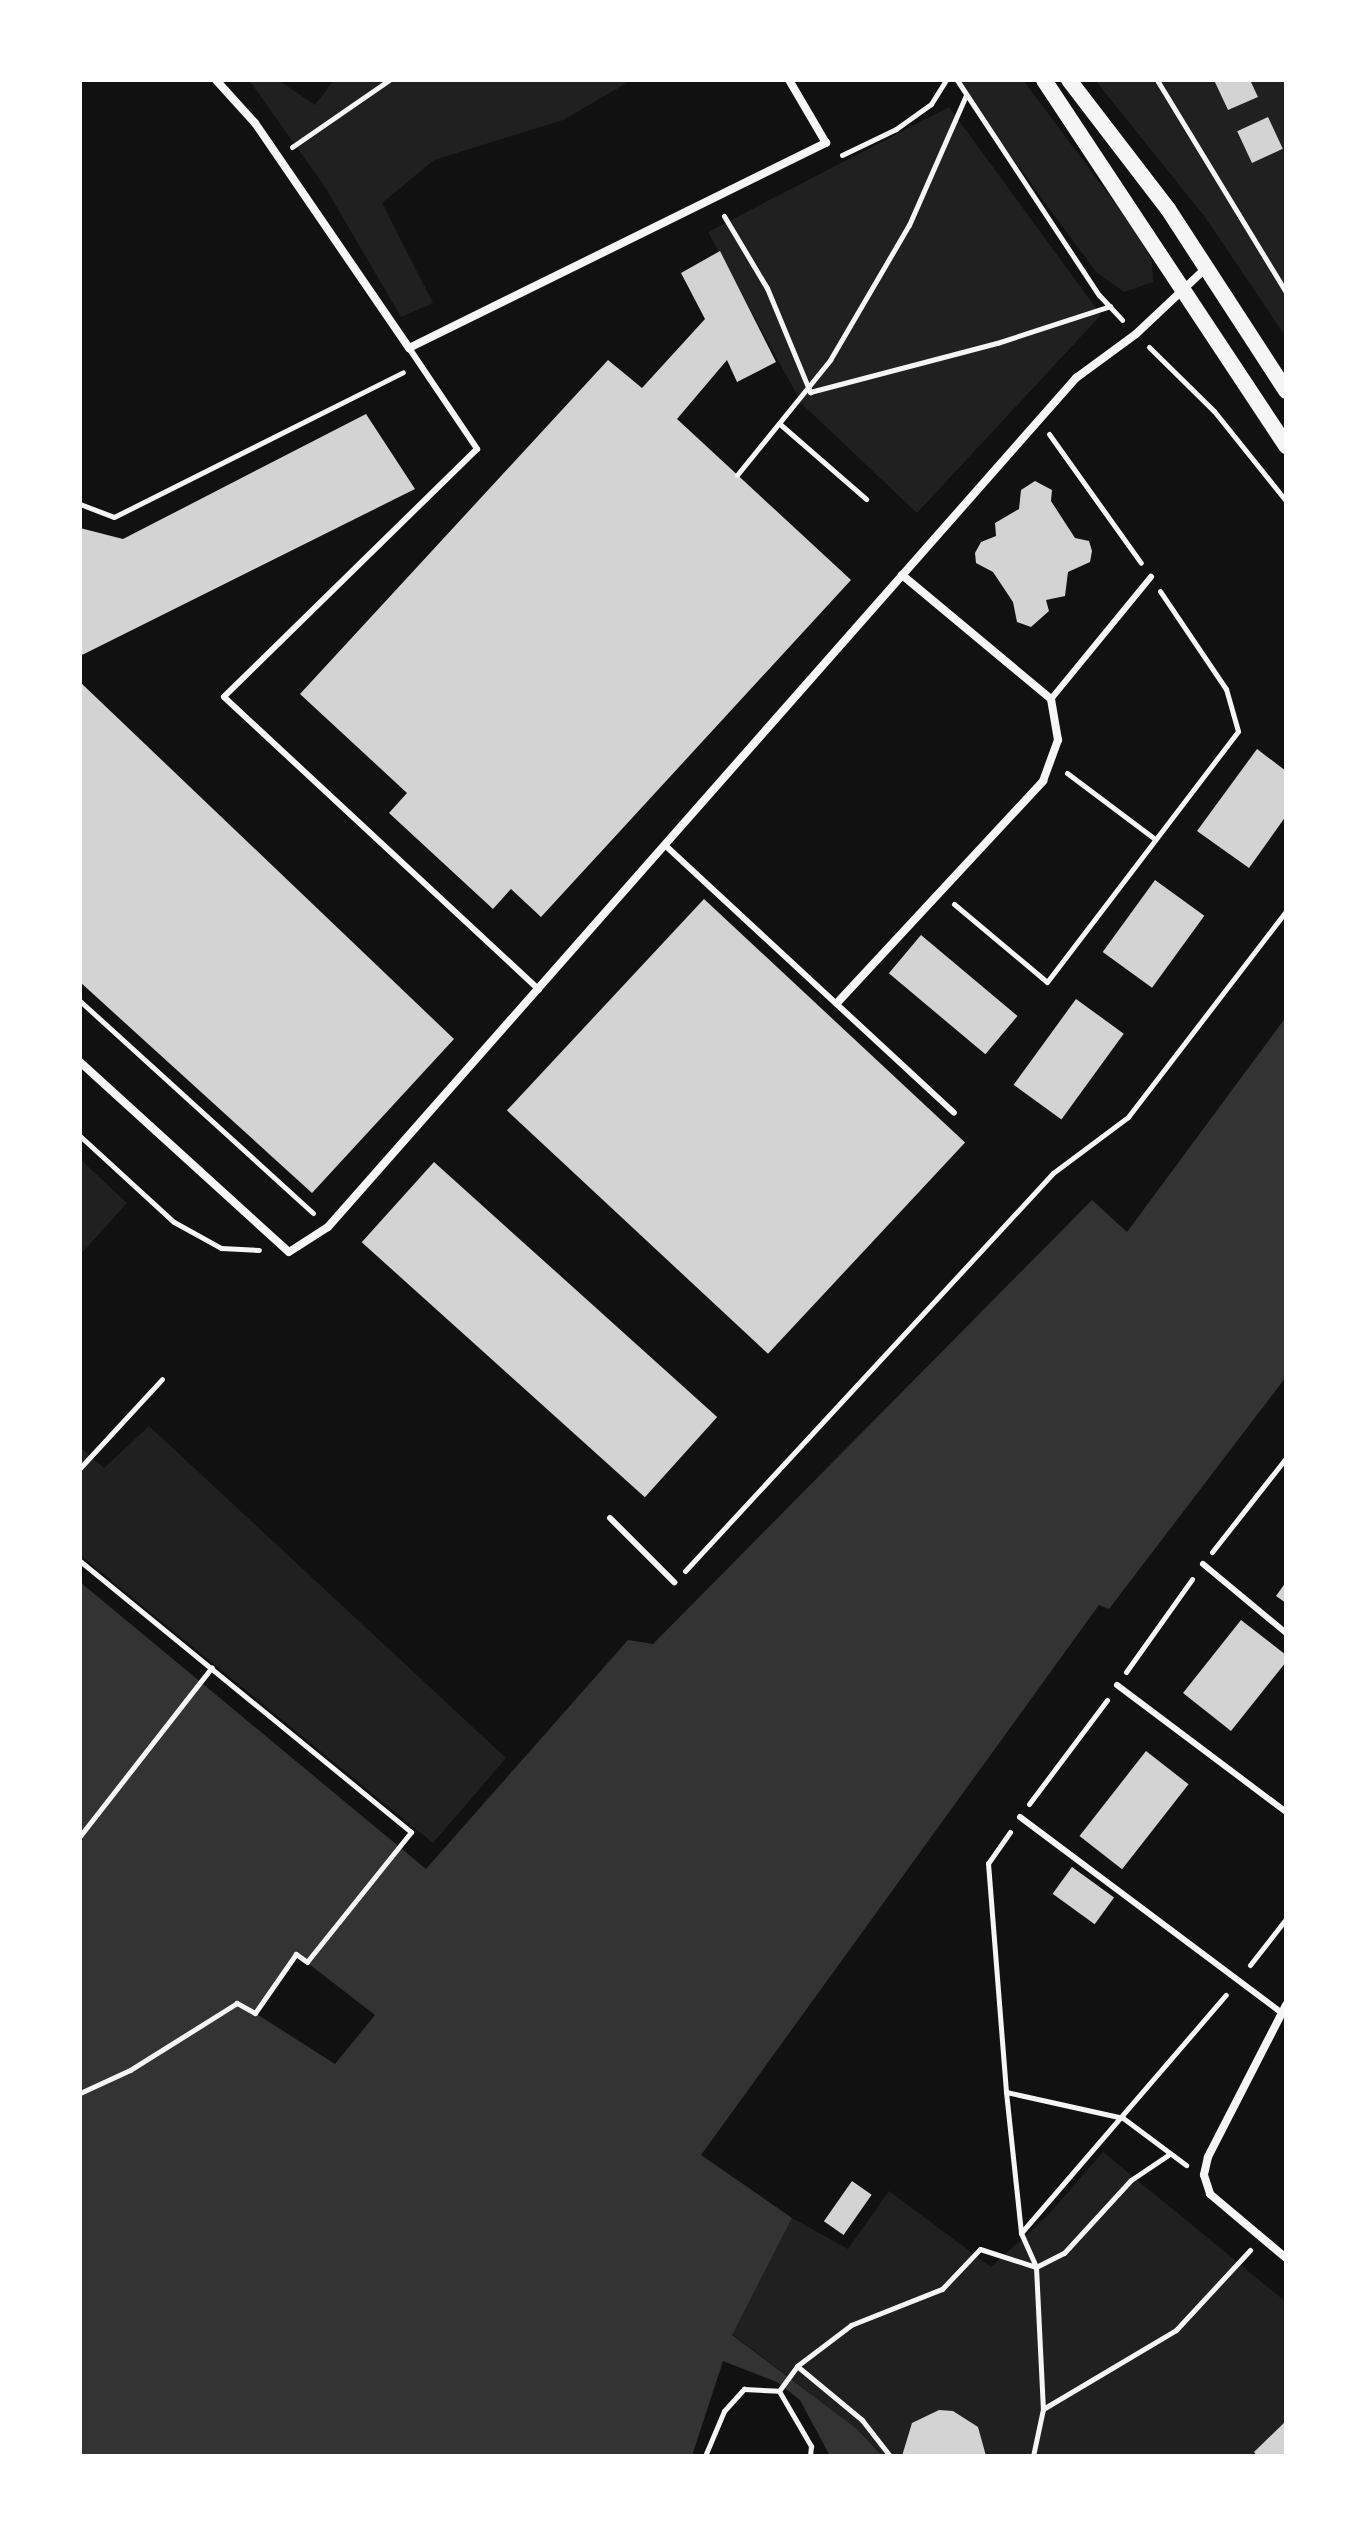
<!DOCTYPE html>
<style>
body{margin:0}
#map{position:relative;width:1366px;height:2536px;overflow:hidden;background:#111;font-family:"Noto Serif",serif}
div>[style]{position:absolute}
.green>*{inset:0;background:#202020}
.water>*{inset:0;background:#333}
.building>*{inset:0;background:#d3d3d3;transform-origin:0 0}
.path>*{height:5px;margin:-2.5px;padding:0 2.5px;transform-origin:2.5px;border-radius:2.5px;background:#f5f5f5}
.service>*{height:6px;margin:-3px;padding:0 3px;transform-origin:3px;border-radius:3px;background:#f5f5f5}
.minor>*{height:8px;margin:-4px;padding:0 4px;transform-origin:4px;border-radius:4px;background:#f5f5f5}
.secondary>*{height:16px;margin:-8px;padding:0 8px;transform-origin:8px;border-radius:8px;background:#f5f5f5}
span{translate:-50% -50%;white-space:nowrap;text-align:center;line-height:1.15;-webkit-text-stroke:7px #fff;paint-order:stroke}
.frame{position:absolute;inset:0;border:82px solid #fff;pointer-events:none}
</style>
<div id="map">
<div class="green">
<div style="clip-path:polygon(249px 80px,278px 80px,315px 105px,334px 80px,632px 80px,563px 120px,434px 160px,382px 203px,433px 303px,401px 317px,325px 187px)"></div>
<div style="clip-path:polygon(955px 80px,1023px 80px,1133px 227px,1152px 261px,1153px 282px,1124px 292px,1096px 272px)"></div>
<div style="clip-path:polygon(1095px 80px,1286px 80px,1286px 337px,1205px 217px)"></div>
<div style="clip-path:polygon(949px 107px,1101px 315px,917px 513px,802px 404px,708px 232px)"></div>
<div style="clip-path:polygon(80px 1159px,127px 1203px,80px 1255px)"></div>
<div style="clip-path:polygon(149px 1426px,506px 1758px,433px 1843px,80px 1555px,80px 1447px,104px 1468px)"></div>
<div style="clip-path:polygon(1103px 2152px,1286px 2302px,1286px 2456px,882px 2456px,857px 2429px,732px 2334px,792px 2218px,848px 2249px,889px 2191px,991px 2267px,1049px 2214px)"></div>
</div>
<div class="water">
<div style="clip-path:polygon(evenodd,1286px 1017px,1286px 1377px,1109px 1609px,1099px 1605px,701px 2155px,792px 2218px,732px 2335px,857px 2429px,882px 2456px,830px 2456px,800px 2400px,777px 2382px,723px 2361px,692px 2456px,80px 2456px,80px 1582px,426px 1869px,628px 1640px,653px 1644px,1092px 1200px,1127px 1232px,1286px 1017px,296px 1954px,375px 2015px,335px 2064px,255px 2013px,296px 1954px)"></div>
</div>
<div class="building">
<div style="clip-path:polygon(1214px 80px,1250px 80px,1258px 97px,1228px 110px)"></div>
<div style="left:1268px;top:117px;width:35px;height:34px;rotate:65deg"></div>
<div style="clip-path:polygon(720px 251px,776px 362px,737px 382px,727px 360px,677px 419px,851px 580px,541px 917px,511px 889px,493px 909px,389px 813px,407px 793px,300px 694px,608px 360px,642px 388px,705px 319px,681px 273px)"></div>
<div style="clip-path:polygon(366px 414px,415px 489px,80px 656px,80px 528px,123px 539px)"></div>
<div style="clip-path:polygon(1035px 481px,1052px 490px,1051px 501px,1075px 538px,1089px 541px,1092px 551px,1090px 562px,1068px 572px,1065px 596px,1046px 600px,1049px 611px,1031px 627px,1017px 622px,1013px 602px,993px 572px,976px 563px,975px 553px,981px 542px,996px 536px,995px 523px,1019px 509px,1021px 490px)"></div>
<div style="clip-path:polygon(80px 682px,454px 1039px,312px 1193px,80px 982px)"></div>
<div style="clip-path:polygon(1257px 749px,1286px 771px,1286px 816px,1249px 868px,1197px 831px)"></div>
<div style="left:1155px;top:880px;width:61px;height:89px;rotate:36deg"></div>
<div style="left:704px;top:899px;width:357px;height:289px;rotate:43deg"></div>
<div style="left:921px;top:935px;width:126px;height:50px;rotate:40deg"></div>
<div style="left:1076px;top:999px;width:59px;height:106px;rotate:36deg"></div>
<div style="left:434px;top:1162px;width:381px;height:108px;rotate:42deg"></div>
<div style="clip-path:polygon(1286px 1582px,1286px 1603px,1276px 1596px)"></div>
<div style="clip-path:polygon(1241px 1620px,1286px 1655px,1286px 1662px,1231px 1731px,1183px 1693px)"></div>
<div style="left:1146px;top:1751px;width:54px;height:108px;rotate:38deg"></div>
<div style="left:1072px;top:1867px;width:52px;height:33px;rotate:36deg"></div>
<div style="left:852px;top:2181px;width:24px;height:49px;rotate:35deg"></div>
<div style="clip-path:polygon(939px 2410px,953px 2411px,978px 2427px,986px 2456px,902px 2456px,912px 2423px)"></div>
<div style="clip-path:polygon(1286px 2421px,1286px 2456px,1257px 2456px,1254px 2452px)"></div>
</div>
<div class="path">
<div style="left:957px;top:80px;width:258px;rotate:56.6deg"></div>
<div style="left:1099px;top:295px;width:34px;rotate:47deg"></div>
<div style="left:1157px;top:80px;width:248px;rotate:58.7deg"></div>
<div style="left:292px;top:147px;width:118px;rotate:-34.6deg"></div>
<div style="left:842px;top:155px;width:60px;rotate:-25.7deg"></div>
<div style="left:896px;top:129px;width:43px;rotate:-35.5deg"></div>
<div style="left:931px;top:104px;width:28px;rotate:-58deg"></div>
<div style="left:724px;top:216px;width:84px;rotate:59.2deg"></div>
<div style="left:767px;top:288px;width:113px;rotate:67.5deg"></div>
<div style="left:810px;top:392px;width:193px;rotate:-14.7deg"></div>
<div style="left:997px;top:343px;width:119px;rotate:-18.1deg"></div>
<div style="left:1149px;top:347px;width:91px;rotate:44.6deg"></div>
<div style="left:1214px;top:411px;width:115px;rotate:51.3deg"></div>
<div style="left:781px;top:425px;width:113px;rotate:41deg"></div>
<div style="left:1049px;top:434px;width:158px;rotate:54.5deg"></div>
<div style="left:737px;top:475px;width:148px;rotate:-51deg"></div>
<div style="left:830px;top:360px;width:156px;rotate:-59.7deg"></div>
<div style="left:909px;top:225px;width:142px;rotate:-66.3deg"></div>
<div style="left:80px;top:504px;width:36px;rotate:21deg"></div>
<div style="left:114px;top:517px;width:323px;rotate:-26.6deg"></div>
<div style="left:1067px;top:773px;width:110px;rotate:36.9deg"></div>
<div style="left:954px;top:904px;width:121px;rotate:40deg"></div>
<div style="left:1047px;top:982px;width:315px;rotate:-52.7deg"></div>
<div style="left:1238px;top:731px;width:44px;rotate:-105.9deg"></div>
<div style="left:1226px;top:689px;width:118px;rotate:-124deg"></div>
<div style="left:80px;top:1001px;width:315px;rotate:42.3deg"></div>
<div style="left:80px;top:1136px;width:127px;rotate:42.5deg"></div>
<div style="left:174px;top:1222px;width:54px;rotate:29deg"></div>
<div style="left:221px;top:1248px;width:38px;rotate:3deg"></div>
<div style="left:80px;top:1468px;width:121px;rotate:-47.3deg"></div>
<div style="left:1212px;top:1552px;width:120px;rotate:-51.8deg"></div>
<div style="left:80px;top:1561px;width:428px;rotate:39.3deg"></div>
<div style="left:411px;top:1832px;width:166px;rotate:128.7deg"></div>
<div style="left:307px;top:1962px;width:14px;rotate:-144deg"></div>
<div style="left:296px;top:1954px;width:72px;rotate:124.8deg"></div>
<div style="left:255px;top:2013px;width:21px;rotate:-151deg"></div>
<div style="left:237px;top:2003px;width:126px;rotate:147.9deg"></div>
<div style="left:130px;top:2070px;width:55px;rotate:155.3deg"></div>
<div style="left:685px;top:1571px;width:542px;rotate:-47.24deg"></div>
<div style="left:1053px;top:1173px;width:94px;rotate:-36.7deg"></div>
<div style="left:1128px;top:1117px;width:260px;rotate:-52.5deg"></div>
<div style="left:1126px;top:1672px;width:114px;rotate:-54.6deg"></div>
<div style="left:1029px;top:1804px;width:130px;rotate:-53.1deg"></div>
<div style="left:1010px;top:1832px;width:38px;rotate:125deg"></div>
<div style="left:988px;top:1863px;width:230px;rotate:85.5deg"></div>
<div style="left:1006px;top:2092px;width:120px;rotate:12.5deg"></div>
<div style="left:1123px;top:2118px;width:79px;rotate:36.7deg"></div>
<div style="left:80px;top:1836px;width:214px;rotate:-52deg"></div>
<div style="left:1250px;top:1965px;width:58px;rotate:-52deg"></div>
<div style="left:1006px;top:2092px;width:142px;rotate:83.9deg"></div>
<div style="left:1021px;top:2233px;width:37px;rotate:66deg"></div>
<div style="left:1036px;top:2267px;width:142px;rotate:87.2deg"></div>
<div style="left:1043px;top:2409px;width:48px;rotate:102deg"></div>
<div style="left:1021px;top:2233px;width:314px;rotate:-49.3deg"></div>
<div style="left:797px;top:2366px;width:85px;rotate:39.7deg"></div>
<div style="left:862px;top:2420px;width:46px;rotate:52.1deg"></div>
<div style="left:779px;top:2391px;width:31px;rotate:-54deg"></div>
<div style="left:797px;top:2366px;width:68px;rotate:-37.2deg"></div>
<div style="left:851px;top:2325px;width:98px;rotate:-21.6deg"></div>
<div style="left:942px;top:2289px;width:55px;rotate:-46.5deg"></div>
<div style="left:980px;top:2249px;width:59px;rotate:17.8deg"></div>
<div style="left:1036px;top:2267px;width:31px;rotate:-27deg"></div>
<div style="left:1064px;top:2253px;width:99px;rotate:-47.5deg"></div>
<div style="left:1131px;top:2180px;width:45px;rotate:-34deg"></div>
<div style="left:779px;top:2391px;width:64px;rotate:59.8deg"></div>
<div style="left:811px;top:2446px;width:10px;rotate:96deg"></div>
<div style="left:1043px;top:2409px;width:155px;rotate:-30.7deg"></div>
<div style="left:1176px;top:2330px;width:109px;rotate:-47.2deg"></div>
<div style="left:705px;top:2456px;width:49px;rotate:-67.1deg"></div>
<div style="left:724px;top:2411px;width:30px;rotate:-48deg"></div>
<div style="left:744px;top:2389px;width:35px;rotate:3deg"></div>
</div>
<div class="service">
<div style="left:409px;top:348px;width:122px;rotate:56deg"></div>
<div style="left:477px;top:449px;width:354px;rotate:135.6deg"></div>
<div style="left:224px;top:697px;width:430px;rotate:42.9deg"></div>
<div style="left:1051px;top:699px;width:158px;rotate:-50.7deg"></div>
<div style="left:667px;top:847px;width:391px;rotate:42.8deg"></div>
<div style="left:610px;top:1518px;width:91px;rotate:45deg"></div>
<div style="left:1203px;top:1564px;width:108px;rotate:39.7deg"></div>
<div style="left:1117px;top:1685px;width:211px;rotate:36.9deg"></div>
<div style="left:1020px;top:1817px;width:326px;rotate:36.8deg"></div>
</div>
<div class="minor">
<div style="left:216px;top:80px;width:58px;rotate:47.8deg"></div>
<div style="left:255px;top:123px;width:273px;rotate:55.6deg"></div>
<div style="left:409px;top:348px;width:465px;rotate:-26.2deg"></div>
<div style="left:826px;top:143px;width:73px;rotate:-120.4deg"></div>
<div style="left:837px;top:1003px;width:303px;rotate:-47.1deg"></div>
<div style="left:1043px;top:781px;width:44px;rotate:-69.9deg"></div>
<div style="left:1058px;top:740px;width:42px;rotate:-99.7deg"></div>
<div style="left:1051px;top:699px;width:194px;rotate:-140.2deg"></div>
<div style="left:80px;top:1062px;width:282px;rotate:42.3deg"></div>
<div style="left:289px;top:1252px;width:46px;rotate:-32.7deg"></div>
<div style="left:328px;top:1227px;width:1132px;rotate:-48.62deg"></div>
<div style="left:1076px;top:378px;width:74px;rotate:-36.3deg"></div>
<div style="left:1136px;top:334px;width:96px;rotate:-43.3deg"></div>
<div style="left:1286px;top:2005px;width:171px;rotate:117.2deg"></div>
<div style="left:1208px;top:2157px;width:18px;rotate:103deg"></div>
<div style="left:1204px;top:2175px;width:20px;rotate:72deg"></div>
<div style="left:1210px;top:2194px;width:99px;rotate:40.1deg"></div>
</div>
<div class="secondary">
<div style="left:1044px;top:80px;width:439px;rotate:56.5deg"></div>
<div style="left:1069px;top:80px;width:163px;rotate:52.5deg"></div>
<div style="left:1168px;top:209px;width:217px;rotate:57deg"></div>
</div>
<div class="frame"></div>
</div>
